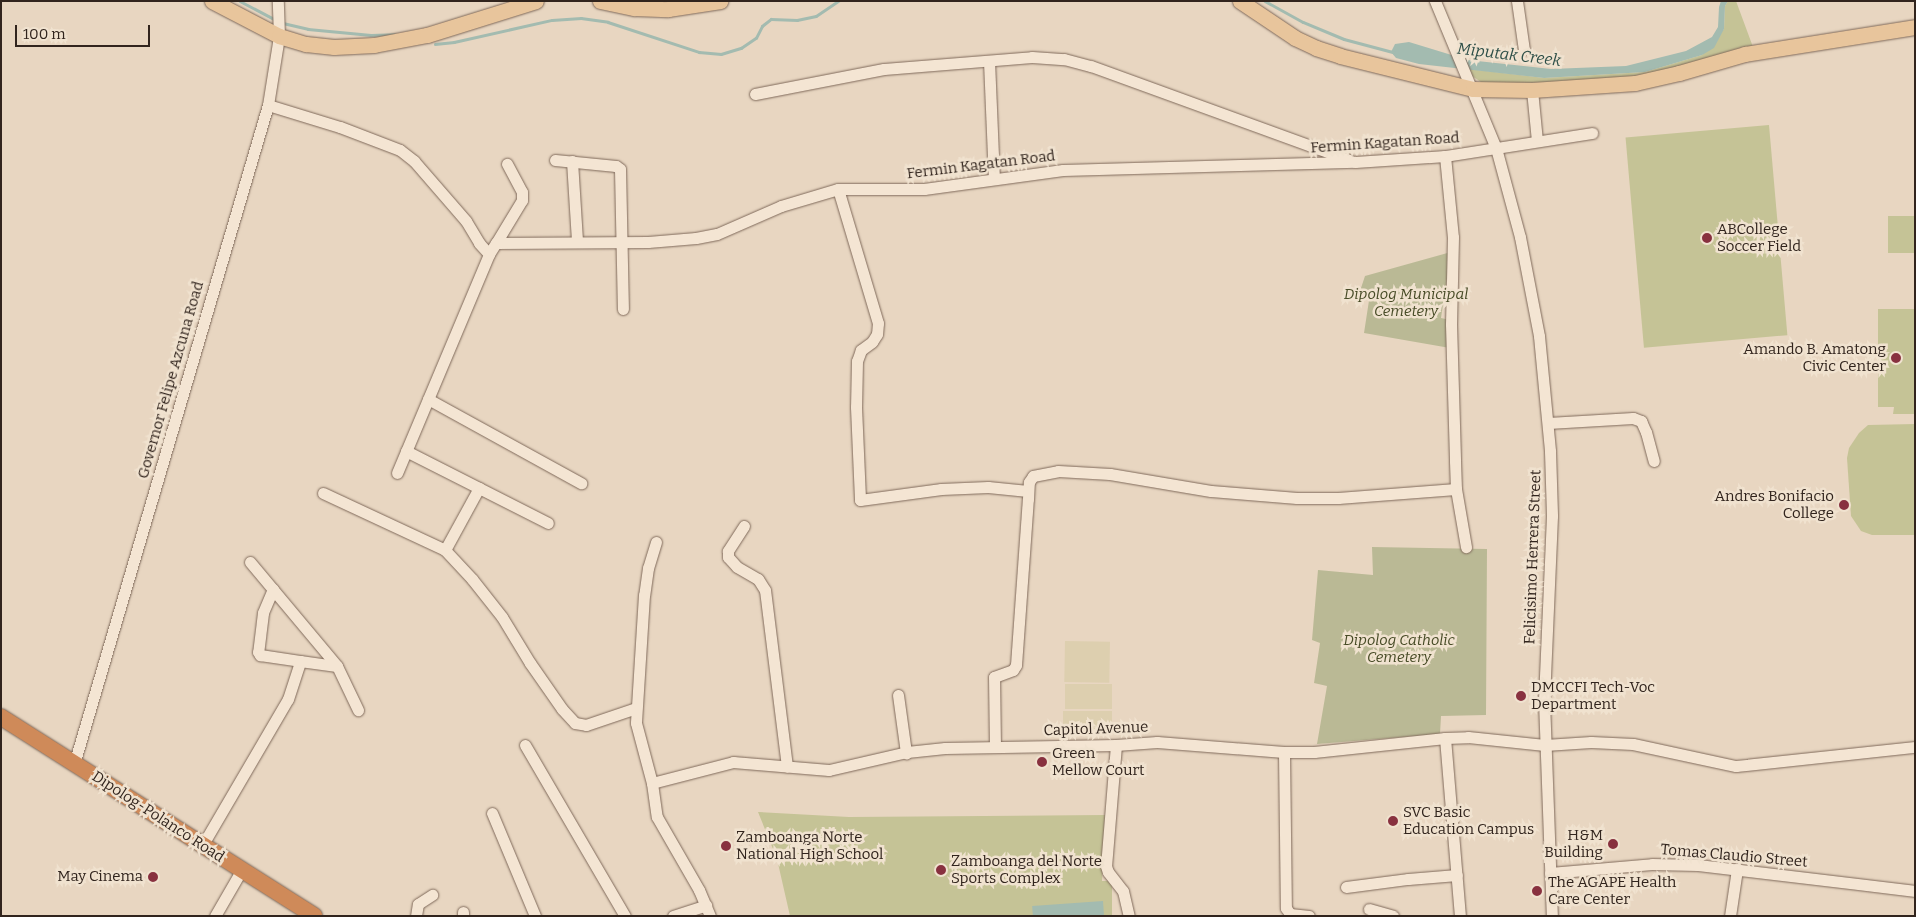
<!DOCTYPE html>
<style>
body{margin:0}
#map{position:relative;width:1916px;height:917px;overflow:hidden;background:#e8d6c1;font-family:Bitter,serif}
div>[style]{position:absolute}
.farmland>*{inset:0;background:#ddcfaf;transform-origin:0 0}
.green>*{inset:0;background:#c5c396;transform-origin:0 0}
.cemetery>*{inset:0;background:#bab995}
.water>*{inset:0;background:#a3bbb0;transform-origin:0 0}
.stream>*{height:2.5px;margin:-1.25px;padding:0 1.25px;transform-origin:1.25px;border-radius:1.25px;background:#a3bbb0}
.roads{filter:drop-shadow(0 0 1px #7f695a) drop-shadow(0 0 1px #7f695a)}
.minor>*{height:11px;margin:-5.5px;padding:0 5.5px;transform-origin:5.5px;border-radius:5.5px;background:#f4e5d3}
.major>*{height:15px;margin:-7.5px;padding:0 7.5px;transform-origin:7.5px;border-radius:7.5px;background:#e8c59c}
.highway>*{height:16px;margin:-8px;padding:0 8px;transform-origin:8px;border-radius:8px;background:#cf8a59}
.dots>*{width:14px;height:14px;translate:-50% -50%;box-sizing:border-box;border:2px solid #f0e2cf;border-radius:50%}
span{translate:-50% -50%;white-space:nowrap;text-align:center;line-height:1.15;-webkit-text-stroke:5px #f0e2cf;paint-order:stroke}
.street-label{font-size:15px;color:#31241d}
.poi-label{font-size:15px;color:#31241d}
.left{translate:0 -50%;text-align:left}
.right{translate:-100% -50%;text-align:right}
.park-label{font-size:15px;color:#474b26;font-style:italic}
.water-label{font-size:16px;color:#2e4f48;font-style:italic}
.frame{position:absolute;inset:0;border:2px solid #31241d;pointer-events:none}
.scale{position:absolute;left:15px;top:25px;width:135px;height:22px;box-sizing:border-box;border:2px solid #31241d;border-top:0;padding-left:6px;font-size:15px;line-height:18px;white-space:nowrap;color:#31241d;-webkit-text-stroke:4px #f0e2cf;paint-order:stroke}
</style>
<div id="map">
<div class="farmland">
<div style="left:1065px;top:641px;width:45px;height:41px;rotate:1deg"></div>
<div style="left:1065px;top:684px;width:47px;height:25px"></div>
<div style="left:1063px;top:711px;width:49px;height:23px"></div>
</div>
<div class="green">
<div style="clip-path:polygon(1728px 1px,1736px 1px,1753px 47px,1628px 80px,1484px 84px,1472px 76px,1469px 69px,1544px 78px,1645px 72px,1702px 55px,1724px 29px,1725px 6px)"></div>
<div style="left:1769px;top:125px;width:211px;height:144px;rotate:85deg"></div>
<div style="left:1888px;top:216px;width:27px;height:37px"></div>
<div style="clip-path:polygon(1878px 309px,1915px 309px,1915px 414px,1893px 414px,1894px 407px,1878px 407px)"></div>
<div style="clip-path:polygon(1915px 424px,1915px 535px,1872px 535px,1861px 531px,1851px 516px,1847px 458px,1849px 448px,1859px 433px,1868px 425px)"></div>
<div style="clip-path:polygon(758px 812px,849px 817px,1105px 815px,1102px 881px,1112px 881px,1112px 916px,790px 916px,777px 859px)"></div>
</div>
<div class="cemetery">
<div style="clip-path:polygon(1451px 252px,1441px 318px,1450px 320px,1450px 348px,1364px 333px,1370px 294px,1360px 291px,1365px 276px)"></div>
<div style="clip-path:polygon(1372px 547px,1487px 549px,1486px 715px,1441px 716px,1440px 734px,1317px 744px,1327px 686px,1314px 683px,1320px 643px,1312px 640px,1318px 570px,1373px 575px)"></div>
</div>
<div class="water">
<div style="clip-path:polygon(1721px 1px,1728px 1px,1725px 6px,1724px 29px,1714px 48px,1702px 55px,1645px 72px,1544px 78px,1419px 64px,1396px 58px,1391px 52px,1395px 44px,1409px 42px,1468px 60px,1551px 69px,1626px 66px,1686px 51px,1712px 37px,1718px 27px,1719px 7px)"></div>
<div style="left:1103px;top:901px;width:15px;height:71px;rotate:86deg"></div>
</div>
<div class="stream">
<div style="left:240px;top:1px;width:41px;rotate:27.8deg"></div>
<div style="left:1265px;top:1px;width:43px;rotate:28.9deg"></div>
<div style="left:1303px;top:22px;width:44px;rotate:22.5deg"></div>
<div style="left:1344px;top:39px;width:51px;rotate:14.9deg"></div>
<div style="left:283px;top:23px;width:26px;rotate:13deg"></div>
<div style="left:308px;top:29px;width:63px;rotate:5.4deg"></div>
<div style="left:371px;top:35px;width:23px;rotate:-2deg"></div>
<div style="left:435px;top:44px;width:19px;rotate:-6deg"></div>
<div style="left:454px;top:42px;width:100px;rotate:-12.7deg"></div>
<div style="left:552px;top:20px;width:29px;rotate:-4deg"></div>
<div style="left:581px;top:18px;width:27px;rotate:8deg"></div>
<div style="left:608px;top:22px;width:96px;rotate:18.2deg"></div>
<div style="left:699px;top:52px;width:22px;rotate:5deg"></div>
<div style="left:721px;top:54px;width:21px;rotate:-17deg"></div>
<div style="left:741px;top:48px;width:18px;rotate:-34deg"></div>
<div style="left:756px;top:38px;width:13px;rotate:-63deg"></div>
<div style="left:762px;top:26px;width:11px;rotate:-38deg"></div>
<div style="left:771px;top:19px;width:26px;rotate:2deg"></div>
<div style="left:797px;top:20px;width:19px;rotate:-12deg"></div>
<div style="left:816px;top:16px;width:27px;rotate:-34deg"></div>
</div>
<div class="roads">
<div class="minor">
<div style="left:1435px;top:1px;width:159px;rotate:67.5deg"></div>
<div style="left:1496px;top:148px;width:92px;rotate:74.9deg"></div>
<div style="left:1520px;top:237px;width:101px;rotate:79.1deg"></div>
<div style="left:1539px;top:336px;width:116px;rotate:84.5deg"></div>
<div style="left:1550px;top:451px;width:65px;rotate:88.2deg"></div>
<div style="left:1552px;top:516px;width:185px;rotate:92.5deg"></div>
<div style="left:1544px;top:701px;width:215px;rotate:87.9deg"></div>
<div style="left:1517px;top:1px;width:49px;rotate:81.9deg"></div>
<div style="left:989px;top:61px;width:117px;rotate:87.6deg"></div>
<div style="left:1532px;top:90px;width:51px;rotate:84.4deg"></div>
<div style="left:755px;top:94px;width:131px;rotate:-11deg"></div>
<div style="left:884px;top:69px;width:148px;rotate:-4.6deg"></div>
<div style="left:1032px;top:57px;width:32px;rotate:4deg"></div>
<div style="left:1064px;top:59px;width:28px;rotate:15deg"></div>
<div style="left:1091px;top:66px;width:275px;rotate:20deg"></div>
<div style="left:268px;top:105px;width:75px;rotate:17deg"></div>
<div style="left:340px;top:127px;width:64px;rotate:21deg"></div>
<div style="left:400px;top:150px;width:18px;rotate:38deg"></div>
<div style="left:414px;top:161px;width:79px;rotate:49.1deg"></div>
<div style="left:466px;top:221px;width:26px;rotate:59deg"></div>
<div style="left:479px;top:243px;width:15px;rotate:48deg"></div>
<div style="left:1445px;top:156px;width:81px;rotate:84.4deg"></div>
<div style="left:1453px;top:237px;width:87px;rotate:91.3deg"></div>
<div style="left:1451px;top:324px;width:137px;rotate:88.3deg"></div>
<div style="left:1455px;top:461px;width:28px;rotate:88deg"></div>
<div style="left:1456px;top:489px;width:59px;rotate:80.2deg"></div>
<div style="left:555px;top:160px;width:61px;rotate:5.6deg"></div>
<div style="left:616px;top:166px;width:5px;rotate:37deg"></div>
<div style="left:620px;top:169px;width:140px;rotate:88.8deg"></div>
<div style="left:572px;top:161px;width:80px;rotate:86.4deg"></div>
<div style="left:838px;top:189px;width:140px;rotate:73.4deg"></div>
<div style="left:878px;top:323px;width:11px;rotate:95deg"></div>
<div style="left:877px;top:334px;width:9px;rotate:122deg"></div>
<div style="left:872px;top:342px;width:14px;rotate:144deg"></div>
<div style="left:861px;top:350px;width:12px;rotate:110deg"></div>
<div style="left:857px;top:361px;width:46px;rotate:91.2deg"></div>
<div style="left:856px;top:407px;width:93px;rotate:87.5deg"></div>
<div style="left:860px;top:500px;width:82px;rotate:-7.7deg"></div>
<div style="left:941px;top:489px;width:47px;rotate:-2.4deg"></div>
<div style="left:988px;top:487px;width:40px;rotate:5.7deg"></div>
<div style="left:496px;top:243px;width:50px;rotate:-58.8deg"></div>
<div style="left:522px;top:200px;width:8px;rotate:-90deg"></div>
<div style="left:522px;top:192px;width:32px;rotate:-118deg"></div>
<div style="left:428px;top:399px;width:175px;rotate:28.8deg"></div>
<div style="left:1548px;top:423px;width:85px;rotate:-3.4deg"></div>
<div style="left:1633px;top:418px;width:9px;rotate:21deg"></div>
<div style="left:1641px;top:421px;width:12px;rotate:66deg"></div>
<div style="left:1646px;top:432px;width:30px;rotate:75deg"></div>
<div style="left:406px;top:451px;width:159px;rotate:26.9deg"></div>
<div style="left:397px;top:473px;width:238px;rotate:-67.2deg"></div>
<div style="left:489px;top:254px;width:13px;rotate:-58deg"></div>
<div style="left:496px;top:243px;width:152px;rotate:-0.4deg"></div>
<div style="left:648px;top:242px;width:48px;rotate:-4.8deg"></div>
<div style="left:696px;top:238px;width:21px;rotate:-11deg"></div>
<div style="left:717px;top:234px;width:70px;rotate:-23.6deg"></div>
<div style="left:781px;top:206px;width:59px;rotate:-16.6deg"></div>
<div style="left:838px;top:189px;width:86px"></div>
<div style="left:924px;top:189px;width:140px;rotate:-7.8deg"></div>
<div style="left:1063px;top:170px;width:292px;rotate:-1.6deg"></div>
<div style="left:1355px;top:162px;width:90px;rotate:-3.8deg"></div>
<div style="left:1445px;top:156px;width:149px;rotate:-8.9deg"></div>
<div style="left:323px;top:493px;width:135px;rotate:25deg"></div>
<div style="left:445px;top:550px;width:40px;rotate:47deg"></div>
<div style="left:472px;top:579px;width:48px;rotate:51.7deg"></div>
<div style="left:502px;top:617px;width:54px;rotate:58.7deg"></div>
<div style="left:530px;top:663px;width:56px;rotate:55.2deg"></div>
<div style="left:562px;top:709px;width:19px;rotate:47deg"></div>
<div style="left:575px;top:723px;width:11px;rotate:10deg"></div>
<div style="left:586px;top:725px;width:53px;rotate:-18.8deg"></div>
<div style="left:744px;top:526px;width:30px;rotate:123deg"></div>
<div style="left:728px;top:551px;width:6px;rotate:90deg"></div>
<div style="left:728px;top:557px;width:13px;rotate:48deg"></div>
<div style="left:737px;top:567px;width:24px;rotate:30deg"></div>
<div style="left:758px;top:579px;width:13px;rotate:58deg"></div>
<div style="left:765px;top:590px;width:178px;rotate:82.9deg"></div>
<div style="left:656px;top:542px;width:27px;rotate:107deg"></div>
<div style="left:648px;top:568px;width:27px;rotate:98deg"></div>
<div style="left:644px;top:595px;width:128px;rotate:93.6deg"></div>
<div style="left:636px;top:723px;width:62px;rotate:75.1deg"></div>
<div style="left:652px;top:783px;width:34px;rotate:82deg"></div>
<div style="left:657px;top:817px;width:84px;rotate:60.1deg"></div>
<div style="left:699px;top:890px;width:28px;rotate:67deg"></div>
<div style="left:445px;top:550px;width:71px;rotate:-61.3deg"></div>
<div style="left:250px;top:562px;width:136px;rotate:50.1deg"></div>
<div style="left:337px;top:666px;width:49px;rotate:64.5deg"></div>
<div style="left:273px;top:589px;width:26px;rotate:113deg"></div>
<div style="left:263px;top:613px;width:39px;rotate:97deg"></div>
<div style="left:258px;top:652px;width:4px;rotate:56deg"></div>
<div style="left:260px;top:655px;width:40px;rotate:8.5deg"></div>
<div style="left:898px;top:695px;width:59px;rotate:82.1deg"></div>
<div style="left:1445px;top:738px;width:179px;rotate:85.2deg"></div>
<div style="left:525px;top:745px;width:198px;rotate:59.7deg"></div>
<div style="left:1116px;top:745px;width:121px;rotate:94.7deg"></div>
<div style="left:1106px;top:866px;width:6px;rotate:72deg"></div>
<div style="left:1108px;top:872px;width:24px;rotate:52deg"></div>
<div style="left:1123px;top:891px;width:26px;rotate:77deg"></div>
<div style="left:995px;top:747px;width:70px;rotate:-90.8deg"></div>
<div style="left:994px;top:677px;width:20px;rotate:-20deg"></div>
<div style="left:1013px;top:670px;width:6px;rotate:-59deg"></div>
<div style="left:1016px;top:665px;width:166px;rotate:-85.9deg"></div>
<div style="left:1028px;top:499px;width:17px;rotate:-87deg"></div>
<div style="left:1029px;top:482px;width:7px;rotate:-56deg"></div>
<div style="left:1033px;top:476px;width:25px;rotate:-11deg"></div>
<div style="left:1058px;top:471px;width:52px;rotate:3.3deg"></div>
<div style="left:1110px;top:474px;width:102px;rotate:9.6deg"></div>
<div style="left:1211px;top:491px;width:86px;rotate:4.7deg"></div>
<div style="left:1297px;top:498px;width:41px"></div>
<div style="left:1338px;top:498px;width:118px;rotate:-4.4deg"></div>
<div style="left:1284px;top:752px;width:156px;rotate:89.3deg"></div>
<div style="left:1286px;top:908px;width:7px;rotate:56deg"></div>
<div style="left:1290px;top:914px;width:19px;rotate:6deg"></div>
<div style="left:74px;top:764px;width:687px;rotate:-73.6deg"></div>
<div style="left:268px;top:105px;width:70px;rotate:-80.9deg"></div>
<div style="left:279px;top:36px;width:35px;rotate:-92deg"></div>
<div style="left:652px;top:783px;width:84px;rotate:-14.5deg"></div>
<div style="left:733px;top:762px;width:96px;rotate:4.8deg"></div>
<div style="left:829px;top:770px;width:80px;rotate:-13deg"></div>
<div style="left:907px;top:752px;width:38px;rotate:-6deg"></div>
<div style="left:945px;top:748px;width:171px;rotate:-1deg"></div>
<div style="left:1116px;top:745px;width:41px;rotate:-4.2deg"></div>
<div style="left:1157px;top:742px;width:127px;rotate:4.5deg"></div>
<div style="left:1284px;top:752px;width:30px"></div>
<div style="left:1314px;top:752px;width:132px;rotate:-6.1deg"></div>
<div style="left:1445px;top:738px;width:23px;rotate:-2deg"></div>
<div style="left:1468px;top:737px;width:77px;rotate:5.9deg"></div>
<div style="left:1545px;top:745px;width:46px;rotate:-3.7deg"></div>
<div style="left:1591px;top:742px;width:42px;rotate:2.7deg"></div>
<div style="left:1633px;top:744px;width:105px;rotate:12.1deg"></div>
<div style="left:1736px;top:766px;width:180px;rotate:-6.1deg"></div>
<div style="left:492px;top:813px;width:112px;rotate:67.3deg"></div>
<div style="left:202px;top:846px;width:170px;rotate:-59.7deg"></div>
<div style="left:288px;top:699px;width:40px;rotate:-72deg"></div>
<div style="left:300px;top:661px;width:37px;rotate:8deg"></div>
<div style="left:1550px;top:873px;width:102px;rotate:-5deg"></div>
<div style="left:1652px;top:864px;width:46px;rotate:1.2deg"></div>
<div style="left:1698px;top:865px;width:219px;rotate:6.8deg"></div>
<div style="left:1346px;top:887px;width:63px;rotate:-7.4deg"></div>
<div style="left:1408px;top:879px;width:49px;rotate:-4.7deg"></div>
<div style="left:1369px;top:909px;width:25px;rotate:16deg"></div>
<div style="left:463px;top:912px;width:4px;rotate:90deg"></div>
<div style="left:215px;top:916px;width:52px;rotate:-60deg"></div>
<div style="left:416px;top:916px;width:12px;rotate:-81deg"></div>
<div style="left:418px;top:904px;width:17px;rotate:-33deg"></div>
<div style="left:673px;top:916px;width:35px;rotate:-18deg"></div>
<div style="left:1730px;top:916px;width:48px;rotate:-81.5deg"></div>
</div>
<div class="major">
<div style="left:212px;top:1px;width:76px;rotate:27.6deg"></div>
<div style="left:279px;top:36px;width:28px;rotate:17deg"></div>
<div style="left:306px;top:44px;width:28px;rotate:6deg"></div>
<div style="left:334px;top:47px;width:40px;rotate:-2.9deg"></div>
<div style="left:374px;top:45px;width:54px;rotate:-10.7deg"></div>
<div style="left:427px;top:35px;width:114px;rotate:-17.3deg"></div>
<div style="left:600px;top:1px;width:35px;rotate:12deg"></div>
<div style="left:634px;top:8px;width:34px;rotate:2deg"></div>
<div style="left:668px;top:9px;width:53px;rotate:-8.7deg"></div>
<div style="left:1240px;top:1px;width:66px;rotate:33.9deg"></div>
<div style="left:1295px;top:38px;width:23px;rotate:25deg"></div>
<div style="left:1316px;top:48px;width:25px;rotate:18deg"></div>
<div style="left:1340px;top:56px;width:137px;rotate:13.9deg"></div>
<div style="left:1473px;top:89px;width:59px;rotate:1deg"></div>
<div style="left:1532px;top:90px;width:103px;rotate:-3.9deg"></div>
<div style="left:1635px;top:83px;width:45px;rotate:-12.8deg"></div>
<div style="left:1679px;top:73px;width:69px;rotate:-16.1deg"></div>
<div style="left:1745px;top:54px;width:172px;rotate:-9deg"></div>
</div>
<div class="highway">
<div style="left:1px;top:717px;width:371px;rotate:32.4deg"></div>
</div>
</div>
<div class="dots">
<div style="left:1707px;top:238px;background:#88313f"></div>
<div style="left:1896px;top:358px;background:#88313f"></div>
<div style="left:1844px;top:505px;background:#88313f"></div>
<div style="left:1521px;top:696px;background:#88313f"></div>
<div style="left:1042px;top:762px;background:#88313f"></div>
<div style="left:1393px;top:821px;background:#88313f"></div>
<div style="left:1613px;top:844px;background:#88313f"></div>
<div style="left:726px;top:846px;background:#88313f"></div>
<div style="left:941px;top:870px;background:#88313f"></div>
<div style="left:153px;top:877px;background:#88313f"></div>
<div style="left:1537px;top:891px;background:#88313f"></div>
</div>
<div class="street-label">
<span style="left:1385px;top:143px;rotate:-4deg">Fermin Kagatan Road</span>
<span style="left:981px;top:165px;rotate:-7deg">Fermin Kagatan Road</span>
<span style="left:171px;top:380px;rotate:-74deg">Governor Felipe Azcuna Road</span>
<span style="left:1533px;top:557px;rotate:-88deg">Felicisimo Herrera Street</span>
<span style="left:1096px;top:729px;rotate:-2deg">Capitol Avenue</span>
<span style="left:158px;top:817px;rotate:33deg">Dipolog-Polanco Road</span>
<span style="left:1734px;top:856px;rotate:5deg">Tomas Claudio Street</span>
</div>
<div class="poi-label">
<span class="left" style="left:1717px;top:238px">ABCollege<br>Soccer Field</span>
<span class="right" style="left:1886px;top:358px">Amando B. Amatong<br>Civic Center</span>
<span class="right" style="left:1834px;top:505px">Andres Bonifacio<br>College</span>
<span class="left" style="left:1531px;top:696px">DMCCFI Tech-Voc<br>Department</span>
<span class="left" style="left:1052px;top:762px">Green<br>Mellow Court</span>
<span class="left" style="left:1403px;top:821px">SVC Basic<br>Education Campus</span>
<span class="right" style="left:1603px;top:844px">H&amp;M<br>Building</span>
<span class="left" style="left:736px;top:846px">Zamboanga Norte<br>National High School</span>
<span class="left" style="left:951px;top:870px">Zamboanga del Norte<br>Sports Complex</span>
<span class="right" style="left:143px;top:877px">May Cinema</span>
<span class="left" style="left:1548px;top:891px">The AGAPE Health<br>Care Center</span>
</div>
<div class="park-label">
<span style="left:1406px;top:303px">Dipolog Municipal<br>Cemetery</span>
<span style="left:1399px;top:649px">Dipolog Catholic<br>Cemetery</span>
</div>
<div class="water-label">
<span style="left:1509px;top:55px;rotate:7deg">Miputak Creek</span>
</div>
<div class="frame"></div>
<div class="scale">100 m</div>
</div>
